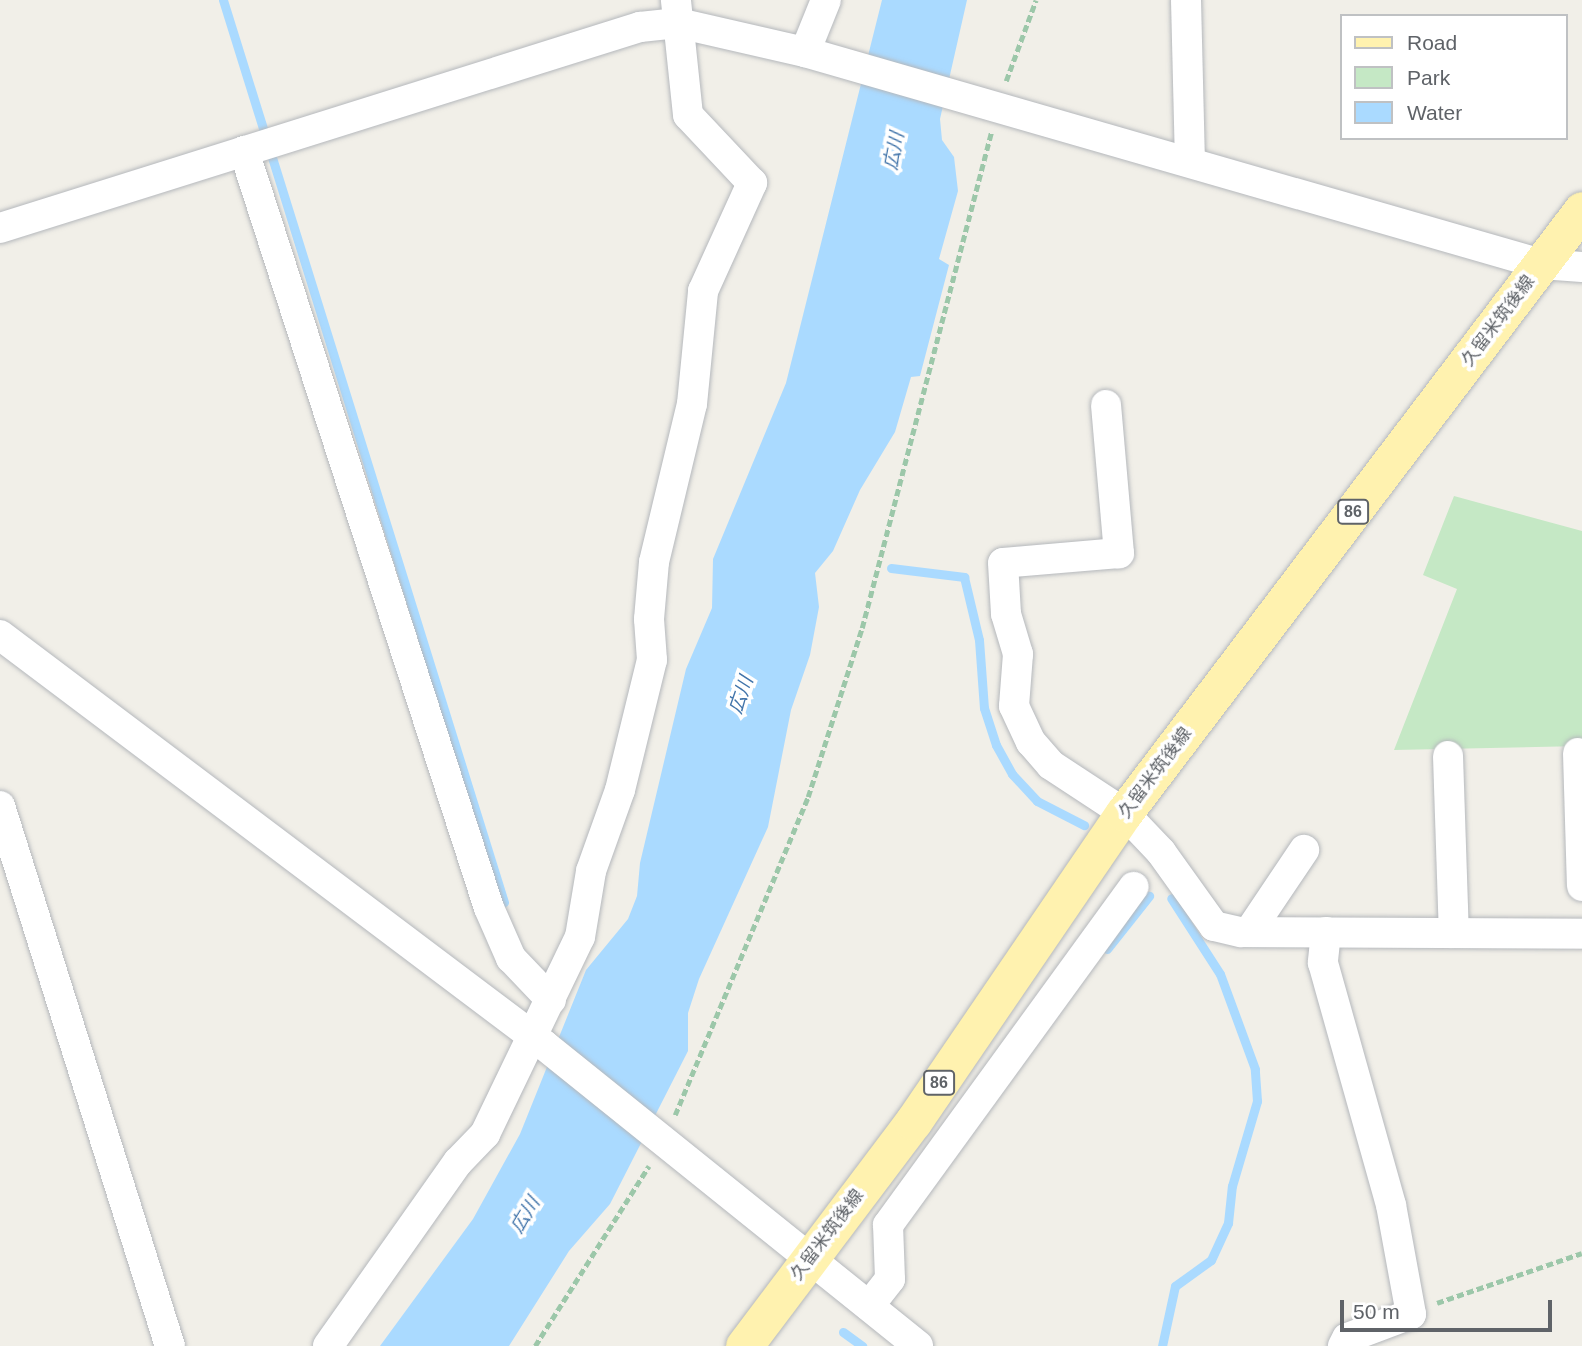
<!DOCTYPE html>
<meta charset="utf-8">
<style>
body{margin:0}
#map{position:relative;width:1582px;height:1346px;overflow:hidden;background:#f1efe8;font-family:Arial,"Noto Sans JP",sans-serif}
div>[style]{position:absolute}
.green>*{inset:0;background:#c5e8c5}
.water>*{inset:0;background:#aadaff}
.stream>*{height:9px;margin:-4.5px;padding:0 4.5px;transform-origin:4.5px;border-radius:4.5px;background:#aadaff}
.path>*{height:4.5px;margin-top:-2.25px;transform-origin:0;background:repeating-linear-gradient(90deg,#9cc7a9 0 7px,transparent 0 10.5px)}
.roads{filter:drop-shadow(0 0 2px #b5b8bc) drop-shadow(0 0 2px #b5b8bc)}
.minor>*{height:30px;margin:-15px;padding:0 15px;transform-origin:15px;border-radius:15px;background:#fff}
.major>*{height:37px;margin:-18.5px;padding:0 18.5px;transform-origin:18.5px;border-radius:18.5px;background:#fff2af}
span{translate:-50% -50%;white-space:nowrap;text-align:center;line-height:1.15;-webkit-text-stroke:7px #fff;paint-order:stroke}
.shield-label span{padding:2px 5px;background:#fff;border:2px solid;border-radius:5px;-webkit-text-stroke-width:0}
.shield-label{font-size:16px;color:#5f6368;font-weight:700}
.street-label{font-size:18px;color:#5f6368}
.water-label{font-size:19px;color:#4174aa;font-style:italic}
.legend{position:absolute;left:1340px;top:14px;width:228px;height:126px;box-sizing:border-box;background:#fff;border:2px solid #bfc1c3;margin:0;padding:9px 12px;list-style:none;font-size:21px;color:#5f6368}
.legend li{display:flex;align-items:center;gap:14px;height:35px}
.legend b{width:35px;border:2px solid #bfc1c3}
.scale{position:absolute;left:1340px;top:1300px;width:212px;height:32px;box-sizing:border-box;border:4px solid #5f6368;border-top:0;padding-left:9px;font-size:21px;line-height:24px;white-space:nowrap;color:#5f6368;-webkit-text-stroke:5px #fff;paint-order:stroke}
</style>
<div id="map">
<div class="green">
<div style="clip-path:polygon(1454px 496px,1582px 531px,1582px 746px,1394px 750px,1457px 589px,1423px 575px)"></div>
</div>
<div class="water">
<div style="clip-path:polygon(882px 0,967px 0,940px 119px,942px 140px,954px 157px,958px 191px,939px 259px,949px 265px,920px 376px,911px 377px,895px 432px,860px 490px,833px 551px,815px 573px,819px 607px,810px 655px,791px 710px,768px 827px,699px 979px,688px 1013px,688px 1051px,610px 1204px,569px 1251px,509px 1346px,380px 1346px,473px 1219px,520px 1134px,586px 970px,628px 919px,637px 896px,640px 863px,686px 669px,712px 608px,713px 559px,786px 383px)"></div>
</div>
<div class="stream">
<div style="left:223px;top:0;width:945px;rotate:72.7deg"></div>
<div style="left:891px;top:568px;width:74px;rotate:7deg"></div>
<div style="left:964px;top:577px;width:65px;rotate:76.6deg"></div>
<div style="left:979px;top:640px;width:68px;rotate:85.8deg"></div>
<div style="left:984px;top:708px;width:39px;rotate:72deg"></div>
<div style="left:996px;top:745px;width:33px;rotate:61deg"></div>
<div style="left:1012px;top:774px;width:37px;rotate:47deg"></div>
<div style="left:1037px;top:801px;width:53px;rotate:27.1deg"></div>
<div style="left:1107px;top:949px;width:68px;rotate:-51.6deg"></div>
<div style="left:843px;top:1332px;width:24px;rotate:36deg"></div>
<div style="left:1162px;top:1346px;width:61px;rotate:-77.8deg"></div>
<div style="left:1175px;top:1286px;width:44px;rotate:-35.8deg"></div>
<div style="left:1211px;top:1260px;width:41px;rotate:-65.3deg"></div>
<div style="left:1228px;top:1223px;width:37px;rotate:-84deg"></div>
<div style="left:1232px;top:1186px;width:89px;rotate:-73.6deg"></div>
<div style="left:1257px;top:1101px;width:32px;rotate:-94deg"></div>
<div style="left:1255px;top:1069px;width:101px;rotate:-110.2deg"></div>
<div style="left:1220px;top:974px;width:90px;rotate:-122.8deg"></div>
</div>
<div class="path">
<div style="left:1006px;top:81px;width:86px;rotate:-69.7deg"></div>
<div style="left:675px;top:1115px;width:345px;rotate:-67.3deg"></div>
<div style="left:808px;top:797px;width:177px;rotate:-72.3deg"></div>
<div style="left:862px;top:628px;width:512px;rotate:-75.39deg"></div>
<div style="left:1437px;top:1303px;width:153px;rotate:-19deg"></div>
<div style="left:535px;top:1346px;width:213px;rotate:-57.7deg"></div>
</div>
<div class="roads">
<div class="minor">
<div style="left:1186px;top:0;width:162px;rotate:88.6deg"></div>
<div style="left:805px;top:52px;width:56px;rotate:-68deg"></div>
<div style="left:244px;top:151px;width:796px;rotate:72.07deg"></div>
<div style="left:489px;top:908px;width:55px;rotate:66.3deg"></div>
<div style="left:511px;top:958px;width:58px;rotate:46.4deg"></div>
<div style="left:0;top:228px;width:671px;rotate:-17.44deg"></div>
<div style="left:640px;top:27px;width:38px;rotate:-6deg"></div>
<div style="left:678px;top:23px;width:130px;rotate:12.9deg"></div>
<div style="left:805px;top:52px;width:766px;rotate:16.07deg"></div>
<div style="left:1541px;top:264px;width:41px;rotate:4.2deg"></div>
<div style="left:1106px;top:405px;width:149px;rotate:85deg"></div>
<div style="left:1119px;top:553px;width:116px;rotate:175.1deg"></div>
<div style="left:1003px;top:563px;width:51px;rotate:86.6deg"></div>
<div style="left:1006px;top:614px;width:42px;rotate:73.3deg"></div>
<div style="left:1018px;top:654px;width:52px;rotate:94.4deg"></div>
<div style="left:1014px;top:706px;width:40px;rotate:65deg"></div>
<div style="left:1031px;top:742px;width:30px;rotate:49deg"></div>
<div style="left:1051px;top:765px;width:87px;rotate:33.3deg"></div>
<div style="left:1124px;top:813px;width:54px;rotate:46.5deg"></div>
<div style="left:1161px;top:852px;width:91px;rotate:54.4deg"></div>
<div style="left:1214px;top:926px;width:28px;rotate:13deg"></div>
<div style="left:1241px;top:932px;width:341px;rotate:0.3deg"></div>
<div style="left:0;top:635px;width:681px;rotate:37deg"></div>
<div style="left:544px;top:1045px;width:480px;rotate:38.8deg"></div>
<div style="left:1578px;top:753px;width:133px;rotate:88.3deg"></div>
<div style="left:1448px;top:756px;width:177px;rotate:88.1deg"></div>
<div style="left:0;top:806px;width:566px;rotate:72.53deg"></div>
<div style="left:1249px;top:932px;width:99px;rotate:-56.1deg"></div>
<div style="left:1326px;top:932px;width:31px;rotate:96deg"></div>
<div style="left:1323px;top:963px;width:251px;rotate:74.3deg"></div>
<div style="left:1391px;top:1205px;width:111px;rotate:79.6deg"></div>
<div style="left:1411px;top:1314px;width:68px;rotate:159.4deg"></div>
<div style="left:1347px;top:1338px;width:9px;rotate:117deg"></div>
<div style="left:869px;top:1306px;width:34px;rotate:-52deg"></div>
<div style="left:890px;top:1279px;width:54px;rotate:-92.1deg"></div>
<div style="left:888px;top:1225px;width:418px;rotate:-54deg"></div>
<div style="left:328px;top:1346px;width:225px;rotate:-54.8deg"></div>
<div style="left:458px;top:1162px;width:39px;rotate:-46deg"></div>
<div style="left:485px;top:1134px;width:219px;rotate:-64.3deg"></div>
<div style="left:580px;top:937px;width:67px;rotate:-80.5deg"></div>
<div style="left:591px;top:871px;width:86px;rotate:-70.3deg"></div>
<div style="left:620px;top:790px;width:134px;rotate:-76.2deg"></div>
<div style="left:652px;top:660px;width:41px;rotate:-94.2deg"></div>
<div style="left:649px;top:619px;width:57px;rotate:-85deg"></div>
<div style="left:654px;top:562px;width:163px;rotate:-76.5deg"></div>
<div style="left:692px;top:404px;width:114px;rotate:-84.4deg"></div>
<div style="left:703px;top:291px;width:119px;rotate:-65.6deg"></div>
<div style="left:752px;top:183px;width:93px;rotate:-133.3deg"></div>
<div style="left:688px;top:115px;width:116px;rotate:-96deg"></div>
</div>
<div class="major">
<div style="left:744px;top:1346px;width:281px;rotate:-53deg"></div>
<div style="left:913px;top:1122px;width:374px;rotate:-55.7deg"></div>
<div style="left:1124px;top:813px;width:757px;rotate:-52.78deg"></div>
</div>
</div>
<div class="shield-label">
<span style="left:1353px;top:512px">86</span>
<span style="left:939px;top:1083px">86</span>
</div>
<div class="street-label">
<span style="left:1498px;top:321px;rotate:-53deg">久留米筑後線</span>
<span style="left:1155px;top:773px;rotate:-53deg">久留米筑後線</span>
<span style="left:827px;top:1235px;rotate:-53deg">久留米筑後線</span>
</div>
<div class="water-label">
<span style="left:894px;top:151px;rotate:-79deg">広川</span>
<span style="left:741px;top:695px;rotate:-71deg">広川</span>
<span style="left:525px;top:1215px;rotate:-59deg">広川</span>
</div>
<ul class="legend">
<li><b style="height:9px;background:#fff2af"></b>Road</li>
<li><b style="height:19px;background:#c5e8c5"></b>Park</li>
<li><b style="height:19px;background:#aadaff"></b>Water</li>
</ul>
<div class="scale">50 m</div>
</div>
